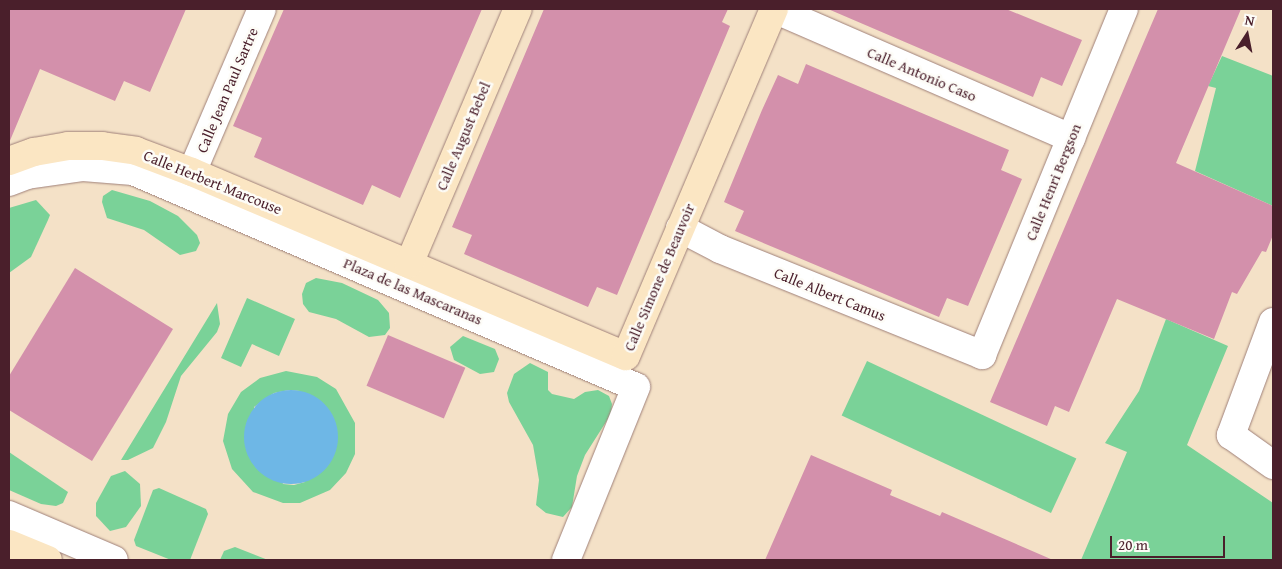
<!DOCTYPE html>
<style>
body{margin:0}
#map{position:relative;width:1282px;height:569px;overflow:hidden;background:#f4e1c7;font-family:"Gentium Book Plus",serif}
div>[style]{position:absolute}
.green>*{inset:0;background:#7ad298;transform-origin:0 0}
.water>*{inset:0;background:#6eb7e6}
.round{border-radius:50%}
.building>*{inset:0;background:#d390ab;transform-origin:0 0}
.roads{filter:drop-shadow(0 0 1px #9f8079) drop-shadow(0 0 1px #9f8079)}
.street>*{height:28px;margin:-14px;padding:0 14px;transform-origin:14px;border-radius:14px;background:#fff}
.secondary>*{height:28px;margin:-14px;padding:0 14px;transform-origin:14px;border-radius:14px;background:#fbe6c3}
span{translate:-50% -50%;white-space:nowrap;text-align:center;line-height:1.15;-webkit-text-stroke:5px #fdfcf7;paint-order:stroke}
.street-label{font-size:15px;color:#4a1f2b}
.frame{position:absolute;inset:0;border:10px solid #4a1f2b;pointer-events:none}
.north{position:absolute;left:1222px;top:10px;width:50px;height:50px;-webkit-text-stroke:4px #fdfcf7;paint-order:stroke;rotate:11deg;font-size:14px;font-weight:700;line-height:20px;text-align:center;color:#4a1f2b}
.north::after{content:'';display:block;margin:auto;width:18px;height:22px;background:#4a1f2b;clip-path:polygon(50% 0,100% 100%,50% 72%,0 100%)}
.scale{position:absolute;left:1110px;top:536px;width:115px;height:22px;box-sizing:border-box;border:2px solid #4a1f2b;border-top:0;padding-left:6px;font-size:15px;line-height:18px;white-space:nowrap;color:#4a1f2b;-webkit-text-stroke:4px #fdfcf7;paint-order:stroke}
</style>
<div id="map">
<div class="green">
<div style="clip-path:polygon(1222px 56px,1273px 76px,1273px 206px,1195px 171px,1216px 88px,1208px 86px)"></div>
<div style="clip-path:polygon(112px 190px,150px 201px,178px 216px,197px 235px,200px 243px,196px 251px,180px 255px,144px 230px,107px 218px,102px 202px,103px 196px)"></div>
<div style="clip-path:polygon(36px 200px,50px 215px,48px 220px,31px 257px,9px 273px,9px 208px)"></div>
<div style="clip-path:polygon(316px 278px,342px 283px,378px 300px,389px 313px,390px 328px,385px 335px,369px 337px,336px 319px,309px 312px,303px 304px,302px 294px,306px 283px)"></div>
<div style="clip-path:polygon(247px 298px,295px 319px,279px 356px,252px 344px,241px 367px,221px 358px)"></div>
<div style="clip-path:polygon(217px 303px,220px 324px,217px 332px,181px 376px,166px 422px,153px 448px,128px 460px,121px 460px)"></div>
<div style="clip-path:polygon(1166px 319px,1228px 346px,1187px 445px,1273px 503px,1273px 560px,1081px 560px,1127px 452px,1105px 443px,1139px 391px)"></div>
<div style="clip-path:polygon(463px 336px,495px 349px,499px 359px,494px 372px,480px 374px,454px 360px,450px 347px)"></div>
<div style="left:867px;top:361px;width:231px;height:60px;rotate:25deg"></div>
<div style="clip-path:polygon(530px 363px,548px 372px,548px 390px,552px 394px,574px 399px,585px 392px,598px 390px,609px 396px,612px 404px,611px 414px,585px 455px,577px 476px,572px 507px,563px 517px,546px 513px,536px 505px,539px 480px,533px 445px,509px 402px,507px 393px,514px 374px)"></div>
<div style="clip-path:polygon(evenodd,286px 371px,317px 377px,336px 389px,355px 423px,355px 454px,346px 473px,330px 490px,300px 503px,283px 503px,253px 492px,232px 469px,223px 441px,228px 414px,241px 392px,260px 378px,286px 371px,289px 390px,300px 391px,305px 482px,294px 485px,283px 484px,254px 407px,274px 393px,289px 390px)"></div>
<div style="clip-path:polygon(9px 452px,68px 492px,63px 503px,56px 506px,41px 504px,9px 490px)"></div>
<div style="clip-path:polygon(125px 471px,140px 484px,141px 506px,126px 527px,110px 531px,96px 516px,96px 503px,111px 476px)"></div>
<div style="clip-path:polygon(159px 488px,206px 509px,208px 514px,190px 560px,171px 560px,136px 546px,134px 540px,153px 490px)"></div>
<div style="clip-path:polygon(235px 547px,268px 560px,220px 560px,224px 551px)"></div>
</div>
<div class="water">
<div class="round" style="left:244px;top:390px;width:94px;height:94px"></div>
</div>
<div class="building">
<div style="clip-path:polygon(9px 9px,186px 9px,150px 92px,124px 81px,115px 101px,40px 69px,9px 143px)"></div>
<div style="clip-path:polygon(284px 9px,482px 9px,400px 198px,372px 185px,363px 205px,254px 157px,262px 138px,233px 126px)"></div>
<div style="clip-path:polygon(544px 9px,728px 9px,722px 22px,730px 26px,617px 295px,597px 287px,588px 307px,464px 254px,472px 235px,452px 227px)"></div>
<div style="clip-path:polygon(828px 9px,1006px 9px,1082px 40px,1062px 86px,1041px 77px,1033px 97px)"></div>
<div style="clip-path:polygon(1158px 9px,1241px 9px,1176px 163px,1273px 206px,1273px 235px,1266px 252px,1262px 251px,1237px 294px,1232px 292px,1214px 339px,1117px 299px,1069px 412px,1055px 406px,1047px 426px,990px 402px)"></div>
<div style="clip-path:polygon(806px 64px,1009px 150px,1001px 170px,1022px 179px,968px 306px,947px 298px,939px 317px,735px 231px,744px 211px,724px 202px,762px 110px,778px 75px,798px 84px)"></div>
<div style="clip-path:polygon(75px 268px,173px 329px,92px 461px,9px 410px,9px 376px)"></div>
<div style="left:388px;top:335px;width:84px;height:55px;rotate:23deg"></div>
<div style="clip-path:polygon(811px 455px,892px 490px,890px 495px,940px 516px,942px 512px,1053px 560px,765px 560px)"></div>
</div>
<div class="roads">
<div class="street">
<div style="left:774px;top:9px;width:324px;rotate:23.5deg"></div>
<div style="left:192px;top:172px;width:177px;rotate:-66.8deg"></div>
<div style="left:9px;top:182px;width:19px;rotate:-21deg"></div>
<div style="left:27px;top:175px;width:57px;rotate:-8.1deg"></div>
<div style="left:83px;top:167px;width:50px;rotate:4.6deg"></div>
<div style="left:133px;top:171px;width:547px;rotate:23.24deg"></div>
<div style="left:636px;top:387px;width:187px;rotate:112deg"></div>
<div style="left:680px;top:228px;width:45px;rotate:27.7deg"></div>
<div style="left:720px;top:249px;width:283px;rotate:22deg"></div>
<div style="left:982px;top:355px;width:374px;rotate:-67.7deg"></div>
<div style="left:1273px;top:322px;width:121px;rotate:110.4deg"></div>
<div style="left:1231px;top:435px;width:52px;rotate:35.5deg"></div>
<div style="left:9px;top:515px;width:114px;rotate:23.2deg"></div>
</div>
<div class="secondary">
<div style="left:9px;top:161px;width:27px;rotate:-20deg"></div>
<div style="left:34px;top:152px;width:35px;rotate:-10deg"></div>
<div style="left:68px;top:146px;width:34px"></div>
<div style="left:102px;top:146px;width:34px;rotate:8deg"></div>
<div style="left:136px;top:151px;width:60px;rotate:20.6deg"></div>
<div style="left:192px;top:172px;width:471px;rotate:23deg"></div>
<div style="left:626px;top:356px;width:377px;rotate:-66.9deg"></div>
<div style="left:409px;top:264px;width:277px;rotate:-66.9deg"></div>
<div style="left:9px;top:544px;width:42px;rotate:22.3deg"></div>
</div>
</div>
<div class="street-label">
<span style="left:922px;top:74px;rotate:23deg">Calle Antonio Caso</span>
<span style="left:227px;top:90px;rotate:-67deg">Calle Jean Paul Sartre</span>
<span style="left:463px;top:136px;rotate:-67deg">Calle August Bebel</span>
<span style="left:213px;top:182px;rotate:22deg">Calle Herbert Marcouse</span>
<span style="left:1053px;top:182px;rotate:-68deg">Calle Henri Bergson</span>
<span style="left:659px;top:277px;rotate:-67deg">Calle Simone de Beauvoir</span>
<span style="left:413px;top:291px;rotate:23deg">Plaza de las Mascaranas</span>
<span style="left:830px;top:294px;rotate:22deg">Calle Albert Camus</span>
</div>
<div class="frame"></div>
<div class="north">N</div>
<div class="scale">20 m</div>
</div>
